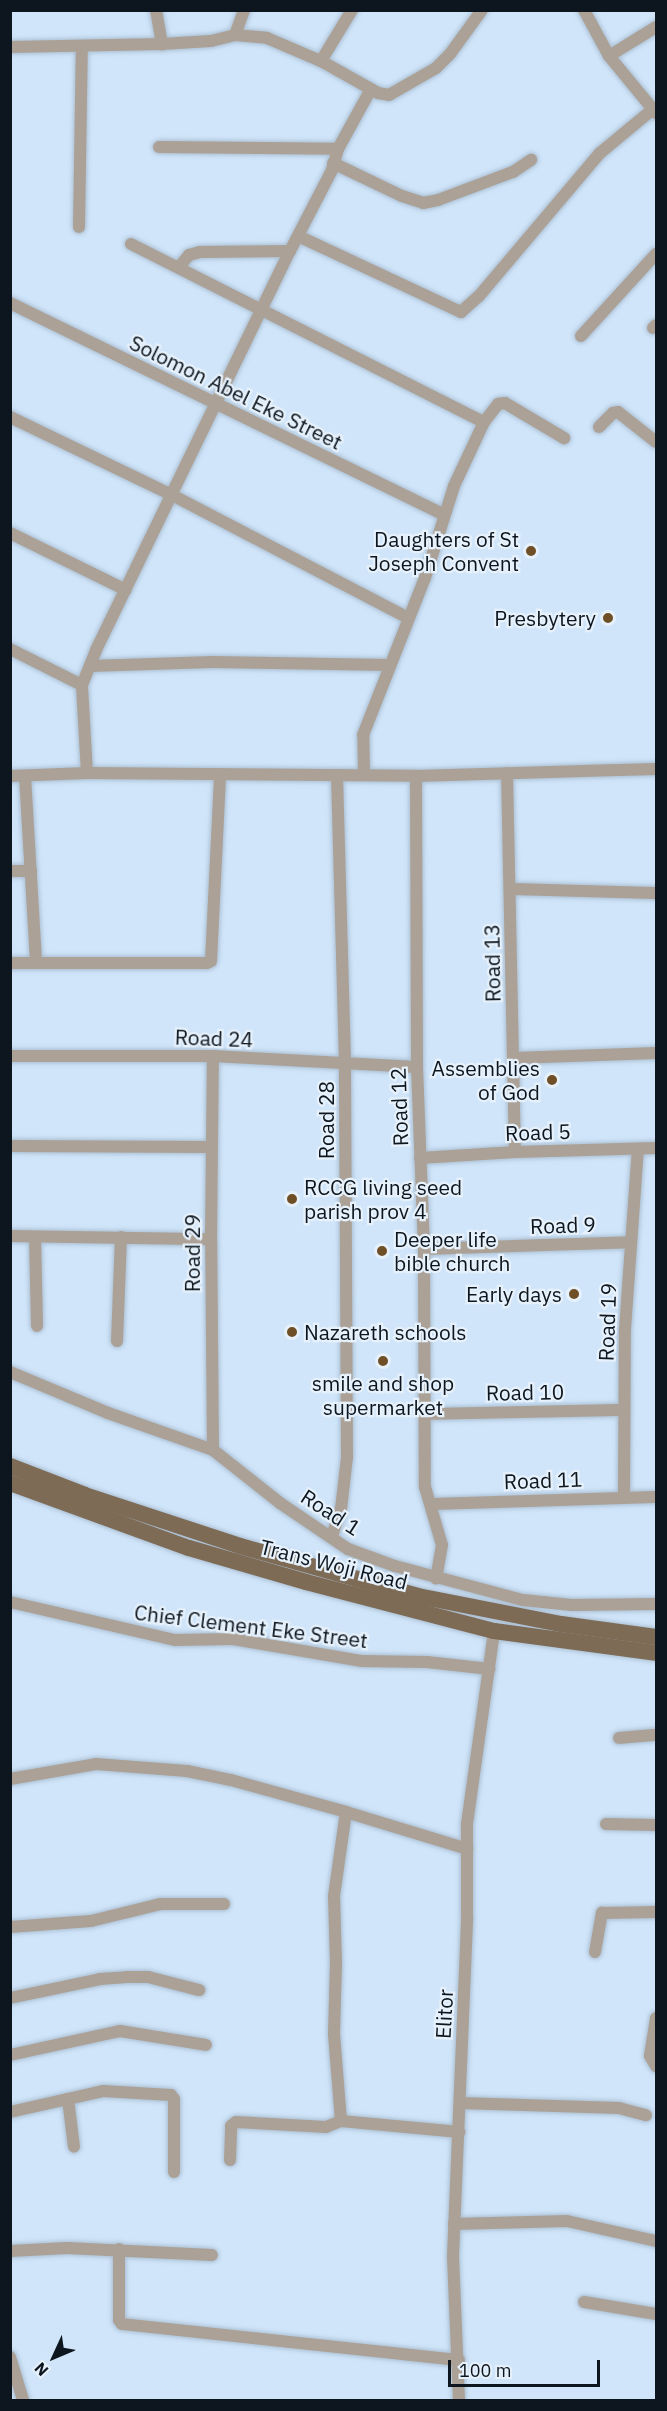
<!DOCTYPE html>
<style>
body{margin:0}
#map{position:relative;width:667px;height:2411px;overflow:hidden;background:#d0e5fa;font-family:"IBM Plex Sans",sans-serif}
div>[style]{position:absolute}
.roads{filter:drop-shadow(0 0 2px #adc0d3) drop-shadow(0 0 2px #adc0d3)}
.minor>*{height:12px;margin:-6px;padding:0 6px;transform-origin:6px;border-radius:6px;background:#aba196}
.major>*{height:16px;margin:-8px;padding:0 8px;transform-origin:8px;border-radius:8px;background:#7d6b56}
.dots>*{width:16px;height:16px;translate:-50% -50%;box-sizing:border-box;border:3px solid #e6f1fb;border-radius:50%}
span{translate:-50% -50%;white-space:nowrap;text-align:center;line-height:1.15;-webkit-text-stroke:4.5px #e6f1fb;paint-order:stroke}
.street-label{font-size:21px;color:#0d161f}
.poi-label{font-size:21px;color:#0d161f}
.right{translate:-100% -50%;text-align:right}
.left{translate:0 -50%;text-align:left}
.frame{position:absolute;inset:0;border:12px solid #0d161f;pointer-events:none}
.north{position:absolute;left:24px;top:2327px;width:60px;height:60px;-webkit-text-stroke:4px #e6f1fb;paint-order:stroke;rotate:226deg;font-size:16px;font-weight:700;line-height:24px;text-align:center;color:#0d161f}
.north::after{content:'';display:block;margin:auto;width:21px;height:27px;background:#0d161f;clip-path:polygon(50% 0,100% 100%,50% 72%,0 100%)}
.scale{position:absolute;left:448px;top:2360px;width:152px;height:27px;box-sizing:border-box;border:3px solid #0d161f;border-top:0;padding-left:8px;font-size:18px;line-height:21px;white-space:nowrap;color:#0d161f;-webkit-text-stroke:4px #e6f1fb;paint-order:stroke}
</style>
<div id="map">
<div class="roads">
<div class="minor">
<div style="left:156px;top:10px;width:35px;rotate:80deg"></div>
<div style="left:584px;top:10px;width:52px;rotate:61.5deg"></div>
<div style="left:609px;top:56px;width:74px;rotate:50.5deg"></div>
<div style="left:235px;top:35px;width:27px;rotate:-70deg"></div>
<div style="left:10px;top:47px;width:152px;rotate:-1.1deg"></div>
<div style="left:162px;top:44px;width:49px;rotate:-3.5deg"></div>
<div style="left:211px;top:41px;width:25px;rotate:-14deg"></div>
<div style="left:235px;top:35px;width:32px;rotate:5deg"></div>
<div style="left:267px;top:38px;width:59px;rotate:23.1deg"></div>
<div style="left:321px;top:61px;width:65px;rotate:29.3deg"></div>
<div style="left:378px;top:93px;width:11px;rotate:10deg"></div>
<div style="left:389px;top:95px;width:54px;rotate:-29.9deg"></div>
<div style="left:436px;top:68px;width:20px;rotate:-45deg"></div>
<div style="left:450px;top:54px;width:54px;rotate:-54deg"></div>
<div style="left:609px;top:56px;width:55px;rotate:-31.7deg"></div>
<div style="left:321px;top:61px;width:60px;rotate:-58.7deg"></div>
<div style="left:159px;top:147px;width:179px;rotate:0.6deg"></div>
<div style="left:333px;top:163px;width:76px;rotate:25.6deg"></div>
<div style="left:402px;top:196px;width:22px;rotate:18deg"></div>
<div style="left:423px;top:203px;width:15px;rotate:-11deg"></div>
<div style="left:438px;top:200px;width:80px;rotate:-20.5deg"></div>
<div style="left:513px;top:172px;width:22px;rotate:-34deg"></div>
<div style="left:79px;top:227px;width:181px;rotate:-89.1deg"></div>
<div style="left:298px;top:236px;width:180px;rotate:25deg"></div>
<div style="left:461px;top:312px;width:24px;rotate:-42deg"></div>
<div style="left:479px;top:296px;width:187px;rotate:-49.8deg"></div>
<div style="left:600px;top:153px;width:69px;rotate:-39.7deg"></div>
<div style="left:131px;top:244px;width:395px;rotate:26.8deg"></div>
<div style="left:179px;top:267px;width:16px;rotate:-50deg"></div>
<div style="left:189px;top:255px;width:11px;rotate:-15deg"></div>
<div style="left:200px;top:252px;width:90px;rotate:-0.6deg"></div>
<div style="left:10px;top:303px;width:483px;rotate:26deg"></div>
<div style="left:653px;top:328px;width:4px;rotate:-45deg"></div>
<div style="left:581px;top:336px;width:111px;rotate:-47.6deg"></div>
<div style="left:10px;top:417px;width:180px;rotate:25.7deg"></div>
<div style="left:172px;top:495px;width:266px;rotate:27.5deg"></div>
<div style="left:599px;top:427px;width:20px;rotate:-45deg"></div>
<div style="left:613px;top:413px;width:5px;rotate:-11deg"></div>
<div style="left:618px;top:412px;width:48px;rotate:38.3deg"></div>
<div style="left:10px;top:533px;width:129px;rotate:26.2deg"></div>
<div style="left:10px;top:649px;width:80px;rotate:26.6deg"></div>
<div style="left:90px;top:666px;width:123px;rotate:-1.9deg"></div>
<div style="left:213px;top:662px;width:177px;rotate:1deg"></div>
<div style="left:87px;top:773px;width:88px;rotate:-93.3deg"></div>
<div style="left:82px;top:685px;width:38px;rotate:-68deg"></div>
<div style="left:96px;top:650px;width:444px;rotate:-64.1deg"></div>
<div style="left:290px;top:251px;width:91px;rotate:-62.6deg"></div>
<div style="left:332px;top:170px;width:22px;rotate:-74deg"></div>
<div style="left:338px;top:149px;width:68px;rotate:-61.2deg"></div>
<div style="left:507px;top:773px;width:379px;rotate:88.8deg"></div>
<div style="left:364px;top:774px;width:39px;rotate:-91deg"></div>
<div style="left:363px;top:735px;width:169px;rotate:-68.5deg"></div>
<div style="left:425px;top:578px;width:96px;rotate:-72.5deg"></div>
<div style="left:454px;top:486px;width:71px;rotate:-64.9deg"></div>
<div style="left:484px;top:422px;width:23px;rotate:-52deg"></div>
<div style="left:498px;top:404px;width:7px;rotate:-8deg"></div>
<div style="left:505px;top:403px;width:69px;rotate:30.7deg"></div>
<div style="left:10px;top:776px;width:77px;rotate:-2.2deg"></div>
<div style="left:87px;top:773px;width:329px;rotate:0.5deg"></div>
<div style="left:416px;top:776px;width:240px;rotate:-1.7deg"></div>
<div style="left:25px;top:776px;width:186px;rotate:86.6deg"></div>
<div style="left:416px;top:776px;width:291px;rotate:89.8deg"></div>
<div style="left:417px;top:1067px;width:182px;rotate:87.8deg"></div>
<div style="left:424px;top:1249px;width:238px;rotate:89.8deg"></div>
<div style="left:425px;top:1487px;width:60px;rotate:73.7deg"></div>
<div style="left:442px;top:1545px;width:34px;rotate:100deg"></div>
<div style="left:10px;top:871px;width:21px"></div>
<div style="left:510px;top:889px;width:146px;rotate:1.6deg"></div>
<div style="left:10px;top:963px;width:197px"></div>
<div style="left:207px;top:963px;width:4px;rotate:-27deg"></div>
<div style="left:211px;top:961px;width:186px;rotate:-87.2deg"></div>
<div style="left:10px;top:1056px;width:203px"></div>
<div style="left:213px;top:1056px;width:204px;rotate:3.1deg"></div>
<div style="left:513px;top:1058px;width:143px;rotate:-2deg"></div>
<div style="left:10px;top:1146px;width:202px;rotate:0.3deg"></div>
<div style="left:420px;top:1158px;width:95px;rotate:-3.6deg"></div>
<div style="left:515px;top:1152px;width:141px;rotate:-1.6deg"></div>
<div style="left:10px;top:1236px;width:201px;rotate:0.9deg"></div>
<div style="left:35px;top:1237px;width:89px;rotate:88.7deg"></div>
<div style="left:424px;top:1249px;width:207px;rotate:-1.9deg"></div>
<div style="left:117px;top:1341px;width:104px;rotate:-87.8deg"></div>
<div style="left:10px;top:1372px;width:106px;rotate:22.7deg"></div>
<div style="left:108px;top:1413px;width:111px;rotate:19.4deg"></div>
<div style="left:213px;top:1450px;width:85px;rotate:38.3deg"></div>
<div style="left:280px;top:1503px;width:82px;rotate:34.1deg"></div>
<div style="left:348px;top:1549px;width:50px;rotate:19.9deg"></div>
<div style="left:395px;top:1566px;width:132px;rotate:14.9deg"></div>
<div style="left:523px;top:1600px;width:49px;rotate:5.8deg"></div>
<div style="left:572px;top:1605px;width:84px;rotate:-0.7deg"></div>
<div style="left:426px;top:1414px;width:198px;rotate:-1.2deg"></div>
<div style="left:213px;top:1450px;width:211px;rotate:-90.5deg"></div>
<div style="left:211px;top:1239px;width:183px;rotate:-89.4deg"></div>
<div style="left:624px;top:1497px;width:168px;rotate:-89.7deg"></div>
<div style="left:625px;top:1329px;width:180px;rotate:-85.9deg"></div>
<div style="left:431px;top:1504px;width:225px;rotate:-1.8deg"></div>
<div style="left:332px;top:1536px;width:28px;rotate:-72deg"></div>
<div style="left:341px;top:1509px;width:52px;rotate:-83.4deg"></div>
<div style="left:347px;top:1457px;width:395px;rotate:-90.3deg"></div>
<div style="left:345px;top:1062px;width:287px;rotate:-91.6deg"></div>
<div style="left:10px;top:1602px;width:169px;rotate:13deg"></div>
<div style="left:175px;top:1640px;width:58px;rotate:-1deg"></div>
<div style="left:233px;top:1639px;width:131px;rotate:9.7deg"></div>
<div style="left:362px;top:1661px;width:65px;rotate:0.9deg"></div>
<div style="left:427px;top:1662px;width:63px;rotate:6.3deg"></div>
<div style="left:619px;top:1738px;width:37px;rotate:-5deg"></div>
<div style="left:10px;top:1779px;width:87px;rotate:-9.9deg"></div>
<div style="left:96px;top:1764px;width:91px;rotate:4.4deg"></div>
<div style="left:187px;top:1771px;width:45px;rotate:11.6deg"></div>
<div style="left:231px;top:1780px;width:119px;rotate:15.5deg"></div>
<div style="left:346px;top:1812px;width:127px;rotate:16.9deg"></div>
<div style="left:606px;top:1824px;width:50px;rotate:1.1deg"></div>
<div style="left:10px;top:1927px;width:81px;rotate:-4.2deg"></div>
<div style="left:91px;top:1921px;width:72px;rotate:-13.7deg"></div>
<div style="left:161px;top:1904px;width:63px"></div>
<div style="left:595px;top:1952px;width:40px;rotate:-80deg"></div>
<div style="left:602px;top:1913px;width:54px;rotate:-1.1deg"></div>
<div style="left:10px;top:1998px;width:92px;rotate:-11.9deg"></div>
<div style="left:100px;top:1979px;width:27px;rotate:-4deg"></div>
<div style="left:127px;top:1977px;width:21px"></div>
<div style="left:148px;top:1977px;width:53px;rotate:14.3deg"></div>
<div style="left:656px;top:2018px;width:38px;rotate:99deg"></div>
<div style="left:650px;top:2056px;width:12px;rotate:59deg"></div>
<div style="left:10px;top:2055px;width:113px;rotate:-12.3deg"></div>
<div style="left:120px;top:2031px;width:87px;rotate:9.2deg"></div>
<div style="left:68px;top:2099px;width:48px;rotate:82.9deg"></div>
<div style="left:460px;top:2103px;width:159px;rotate:1.8deg"></div>
<div style="left:619px;top:2108px;width:28px;rotate:15deg"></div>
<div style="left:10px;top:2112px;width:95px;rotate:-12.7deg"></div>
<div style="left:103px;top:2091px;width:68px;rotate:3.4deg"></div>
<div style="left:171px;top:2095px;width:5px;rotate:53deg"></div>
<div style="left:174px;top:2099px;width:73px;rotate:90deg"></div>
<div style="left:341px;top:2121px;width:87px;rotate:-94.6deg"></div>
<div style="left:334px;top:2034px;width:71px;rotate:-88.4deg"></div>
<div style="left:336px;top:1963px;width:67px;rotate:-91.7deg"></div>
<div style="left:334px;top:1896px;width:85px;rotate:-81.9deg"></div>
<div style="left:230px;top:2160px;width:34px;rotate:-88deg"></div>
<div style="left:231px;top:2126px;width:6px;rotate:-39deg"></div>
<div style="left:236px;top:2122px;width:90px;rotate:3.2deg"></div>
<div style="left:326px;top:2127px;width:16px;rotate:-22deg"></div>
<div style="left:341px;top:2121px;width:119px;rotate:5.3deg"></div>
<div style="left:454px;top:2224px;width:113px;rotate:-1.5deg"></div>
<div style="left:567px;top:2221px;width:91px;rotate:12.7deg"></div>
<div style="left:119px;top:2249px;width:71px;rotate:90deg"></div>
<div style="left:119px;top:2320px;width:5px;rotate:53deg"></div>
<div style="left:122px;top:2324px;width:339px;rotate:6.1deg"></div>
<div style="left:10px;top:2251px;width:57px;rotate:-3deg"></div>
<div style="left:67px;top:2248px;width:145px;rotate:2.8deg"></div>
<div style="left:584px;top:2302px;width:73px;rotate:9.5deg"></div>
<div style="left:10px;top:2357px;width:45px;rotate:73.2deg"></div>
<div style="left:459px;top:2400px;width:144px;rotate:-92.4deg"></div>
<div style="left:453px;top:2256px;width:340px;rotate:-87.6deg"></div>
<div style="left:467px;top:1916px;width:92px;rotate:-90deg"></div>
<div style="left:467px;top:1824px;width:195px;rotate:-82deg"></div>
</div>
<div class="major">
<div style="left:10px;top:1466px;width:80px;rotate:21.1deg"></div>
<div style="left:85px;top:1495px;width:163px;rotate:18.2deg"></div>
<div style="left:240px;top:1546px;width:185px;rotate:15.7deg"></div>
<div style="left:418px;top:1596px;width:146px;rotate:11.1deg"></div>
<div style="left:561px;top:1624px;width:96px;rotate:7.8deg"></div>
<div style="left:10px;top:1483px;width:190px;rotate:20deg"></div>
<div style="left:189px;top:1548px;width:122px;rotate:16.2deg"></div>
<div style="left:306px;top:1582px;width:194px;rotate:14.6deg"></div>
<div style="left:494px;top:1631px;width:163px;rotate:7.7deg"></div>
</div>
</div>
<div class="dots">
<div style="left:531px;top:551px;background:#6f4f26"></div>
<div style="left:608px;top:618px;background:#6f4f26"></div>
<div style="left:552px;top:1080px;background:#6f4f26"></div>
<div style="left:292px;top:1199px;background:#6f4f26"></div>
<div style="left:382px;top:1251px;background:#6f4f26"></div>
<div style="left:574px;top:1294px;background:#6f4f26"></div>
<div style="left:292px;top:1332px;background:#6f4f26"></div>
<div style="left:383px;top:1361px;background:#6f4f26"></div>
</div>
<div class="street-label">
<span style="left:236px;top:392px;rotate:26deg">Solomon Abel Eke Street</span>
<span style="left:492px;top:963px;rotate:-91deg">Road 13</span>
<span style="left:214px;top:1038px;rotate:2deg">Road 24</span>
<span style="left:399px;top:1107px;rotate:-92deg">Road 12</span>
<span style="left:326px;top:1120px;rotate:-90deg">Road 28</span>
<span style="left:538px;top:1132px;rotate:-2deg">Road 5</span>
<span style="left:563px;top:1225px;rotate:-2deg">Road 9</span>
<span style="left:192px;top:1253px;rotate:-90deg">Road 29</span>
<span style="left:607px;top:1322px;rotate:-88deg">Road 19</span>
<span style="left:525px;top:1392px;rotate:-1deg">Road 10</span>
<span style="left:543px;top:1480px;rotate:-2deg">Road 11</span>
<span style="left:331px;top:1512px;rotate:33deg">Road 1</span>
<span style="left:334px;top:1564px;rotate:14deg">Trans Woji Road</span>
<span style="left:251px;top:1626px;rotate:7deg">Chief Clement Eke Street</span>
<span style="left:444px;top:2014px;rotate:-87deg">Elitor</span>
</div>
<div class="poi-label">
<span class="right" style="left:519px;top:551px">Daughters of St<br>Joseph Convent</span>
<span class="right" style="left:596px;top:618px">Presbytery</span>
<span class="right" style="left:540px;top:1080px">Assemblies<br>of God</span>
<span class="left" style="left:304px;top:1199px">RCCG living seed<br>parish prov 4</span>
<span class="left" style="left:394px;top:1251px">Deeper life<br>bible church</span>
<span class="right" style="left:562px;top:1294px">Early days</span>
<span class="left" style="left:304px;top:1332px">Nazareth schools</span>
<span style="left:383px;top:1395px">smile and shop<br>supermarket</span>
</div>
<div class="frame"></div>
<div class="north">N</div>
<div class="scale">100 m</div>
</div>
